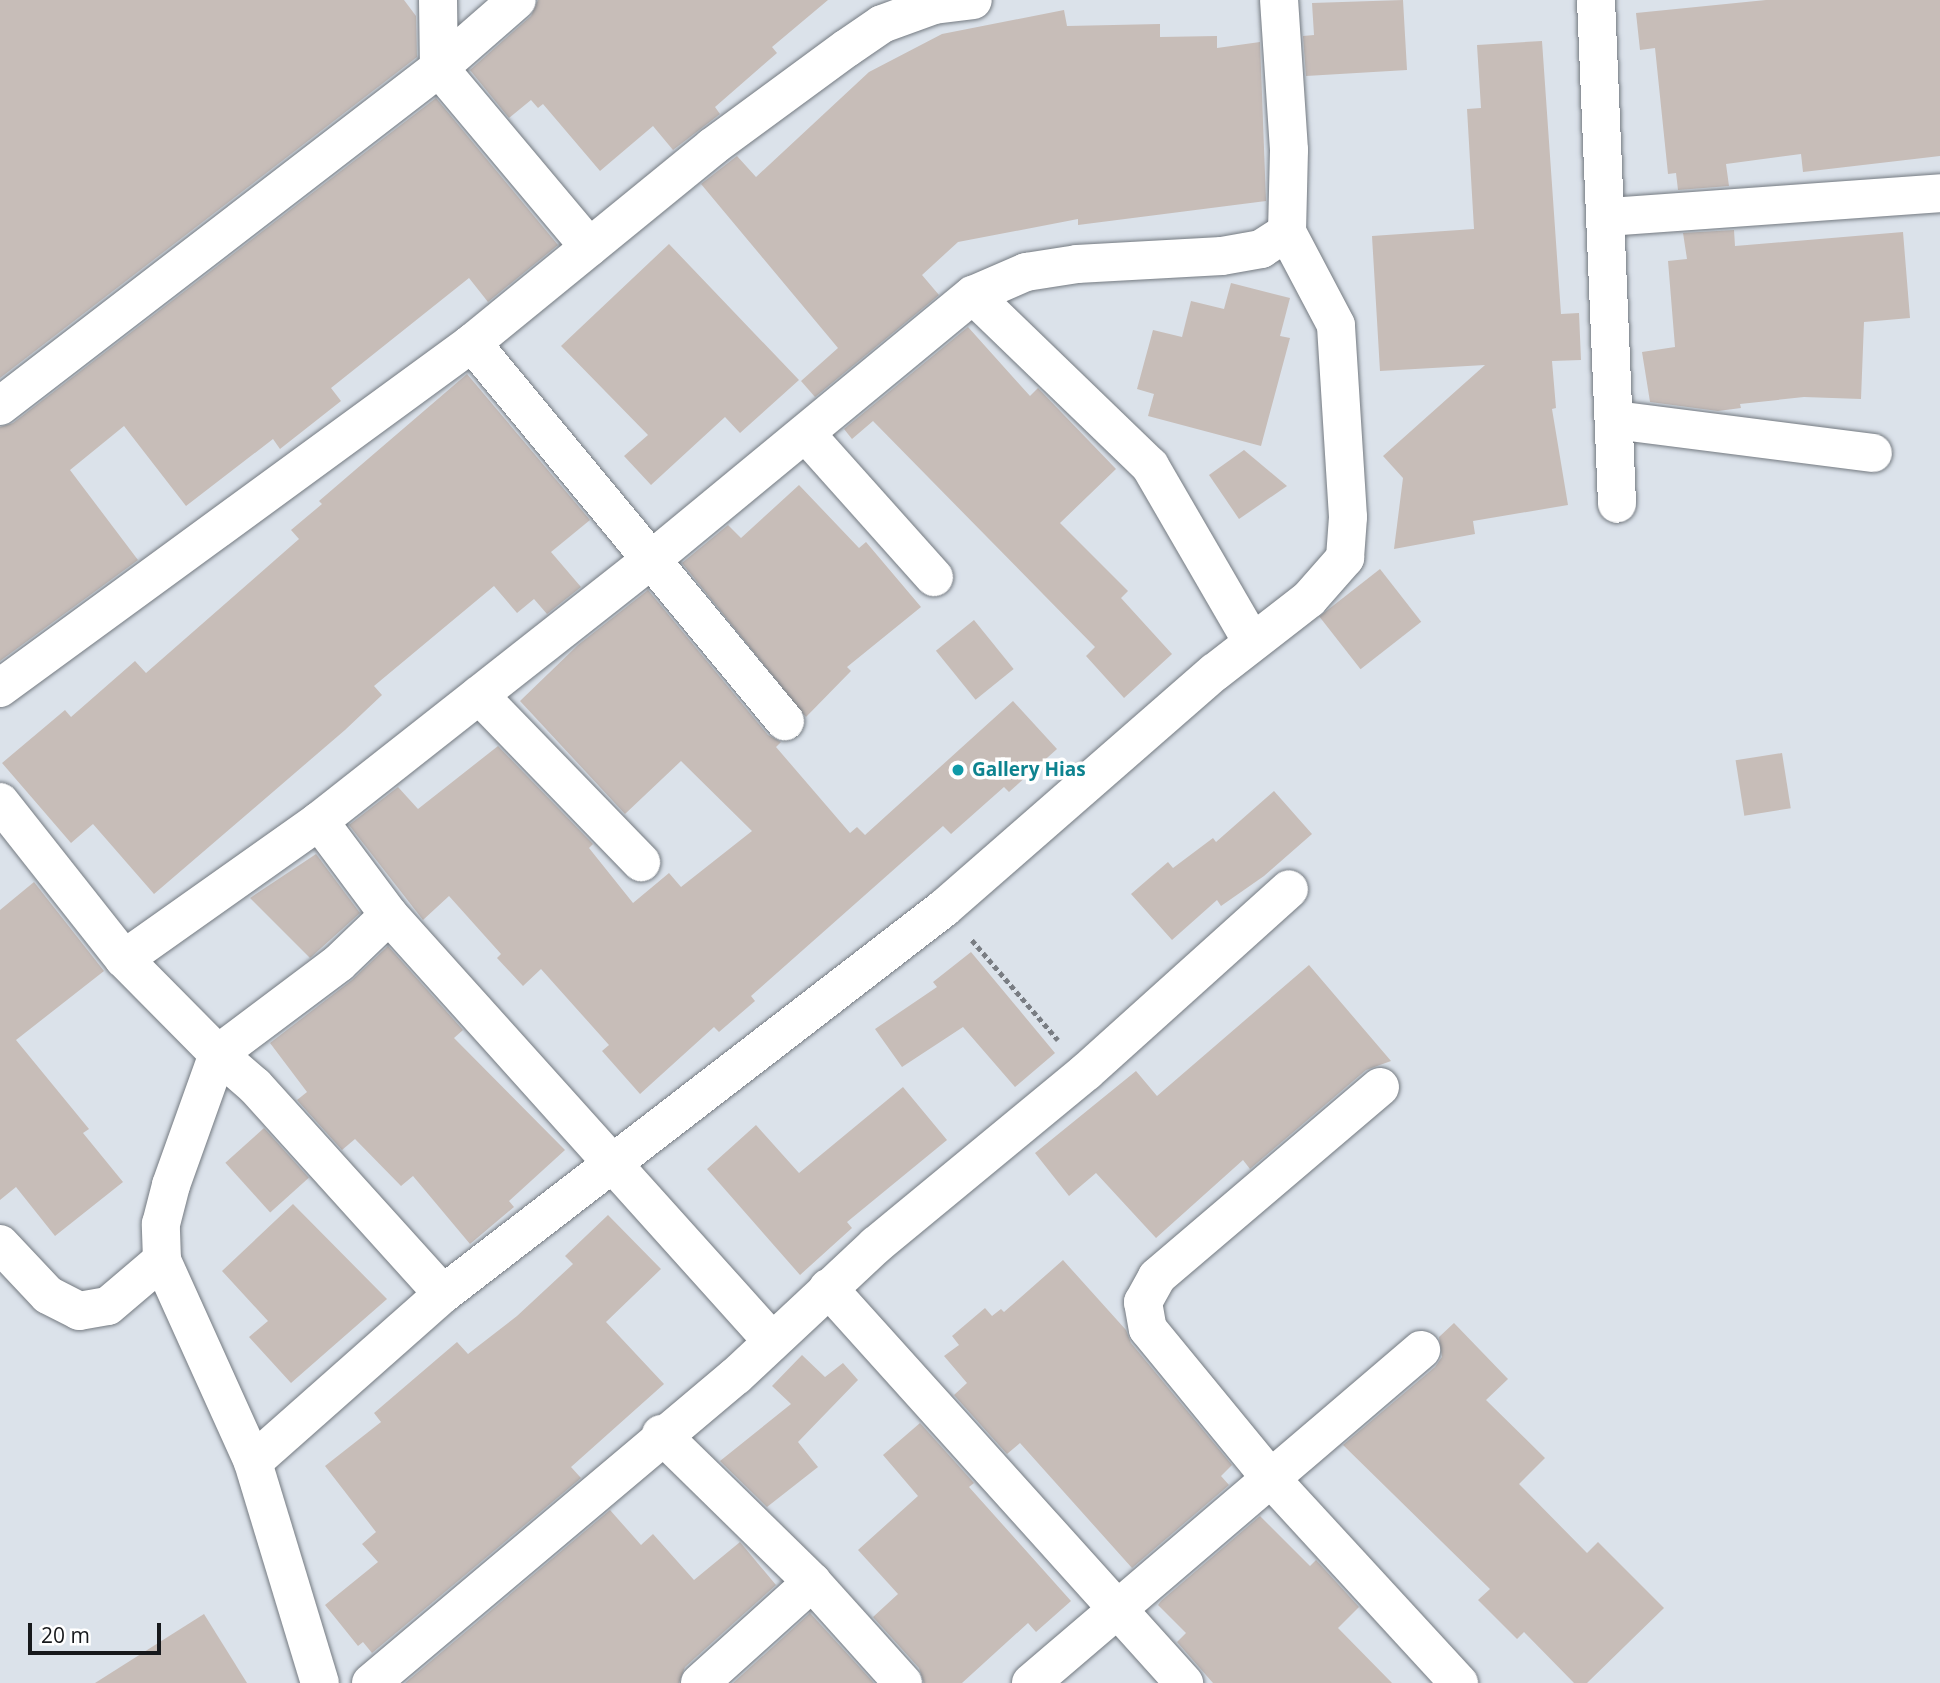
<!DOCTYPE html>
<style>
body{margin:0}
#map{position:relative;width:1940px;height:1683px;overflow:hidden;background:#dbe2ea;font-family:"Open Sans",sans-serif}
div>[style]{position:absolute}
.building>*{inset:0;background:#c7bdb8;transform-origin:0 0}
.path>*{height:4.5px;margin-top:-2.25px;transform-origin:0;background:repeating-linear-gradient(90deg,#797d83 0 5px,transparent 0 8.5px)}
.roads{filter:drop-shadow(0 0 2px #747a81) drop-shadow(0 0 2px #747a81)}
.street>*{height:38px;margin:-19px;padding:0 19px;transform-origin:19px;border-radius:19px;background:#fff}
.dots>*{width:19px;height:19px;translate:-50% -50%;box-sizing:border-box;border:4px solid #fff;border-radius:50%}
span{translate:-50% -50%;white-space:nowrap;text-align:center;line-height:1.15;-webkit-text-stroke:7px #fff;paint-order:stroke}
.culture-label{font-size:19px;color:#0d838f;font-weight:700}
.left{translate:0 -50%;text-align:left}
.scale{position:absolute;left:28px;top:1623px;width:133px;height:32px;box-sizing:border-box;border:4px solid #17191c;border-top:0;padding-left:9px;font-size:21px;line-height:24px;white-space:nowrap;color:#17191c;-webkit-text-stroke:5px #fff;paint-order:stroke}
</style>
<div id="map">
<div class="building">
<div style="clip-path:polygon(0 0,404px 0,416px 16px,417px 57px,0 378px)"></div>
<div style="clip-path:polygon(538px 0,828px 0,772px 47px,777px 53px,715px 107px,720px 114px,673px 150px,653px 126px,600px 171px,543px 104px,538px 108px,531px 100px,509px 118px,470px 70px,531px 16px)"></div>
<div style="clip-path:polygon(1403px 0,1407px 70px,1306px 76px,1303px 36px,1314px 35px,1312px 3px)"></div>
<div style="clip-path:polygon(1766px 0,1940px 0,1940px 156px,1803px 172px,1801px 154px,1726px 164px,1729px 186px,1678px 190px,1676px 173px,1668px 174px,1655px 48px,1640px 50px,1636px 13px)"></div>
<div style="clip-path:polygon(1064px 10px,1067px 26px,1160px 24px,1160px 37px,1217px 36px,1217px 48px,1260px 42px,1266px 201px,1078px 225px,1078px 219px,958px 242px,922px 275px,939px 295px,815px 397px,801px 381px,838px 348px,701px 184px,737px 156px,756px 177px,869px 72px,942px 34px)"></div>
<div style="clip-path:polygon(1542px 41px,1561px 314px,1579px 313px,1581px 360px,1552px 361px,1556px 408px,1552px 409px,1568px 505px,1473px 521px,1475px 534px,1394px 549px,1403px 478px,1383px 456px,1485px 365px,1380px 371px,1372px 236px,1474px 229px,1467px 109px,1481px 108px,1477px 45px)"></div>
<div style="clip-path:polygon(436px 98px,558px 245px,488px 302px,469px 278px,331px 388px,341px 401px,280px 449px,273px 439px,186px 506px,124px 426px,70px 470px,138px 560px,0 661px,0 427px,13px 423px)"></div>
<div style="clip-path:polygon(1734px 230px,1735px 246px,1903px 232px,1910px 318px,1864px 322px,1861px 399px,1804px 397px,1740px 404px,1741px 408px,1718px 411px,1650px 402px,1642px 352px,1675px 347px,1668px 261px,1687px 259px,1683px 233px)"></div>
<div style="clip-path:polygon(669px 244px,799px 380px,740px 433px,725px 417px,651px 485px,624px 456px,648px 435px,561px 346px)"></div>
<div style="clip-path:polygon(1231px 283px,1290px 298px,1280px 336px,1290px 338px,1261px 446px,1148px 416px,1154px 394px,1137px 389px,1153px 330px,1182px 337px,1191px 301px,1224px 309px)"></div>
<div style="clip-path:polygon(968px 327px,1030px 396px,1038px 388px,1116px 469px,1060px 523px,1128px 591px,1121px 598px,1172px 654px,1124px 698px,1086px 656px,1095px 647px,873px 421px,852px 439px,844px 429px)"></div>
<div style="clip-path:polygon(467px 374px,590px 520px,551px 552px,581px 587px,547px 614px,534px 599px,517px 613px,494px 586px,374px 686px,382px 695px,345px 730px,154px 894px,93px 824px,71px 843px,2px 763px,65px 710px,71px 717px,135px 661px,146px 673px,299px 539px,291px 530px,322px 504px,319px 501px)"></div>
<div style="clip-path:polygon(1244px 450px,1287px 486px,1239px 519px,1209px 475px)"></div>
<div style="clip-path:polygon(799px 485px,859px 548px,866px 542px,921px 607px,847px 667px,851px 671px,806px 717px,682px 563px,728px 525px,741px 538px)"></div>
<div style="left:1380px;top:569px;width:67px;height:77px;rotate:52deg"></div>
<div style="clip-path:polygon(648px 590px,768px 735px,781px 742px,776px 747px,850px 833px,857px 827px,865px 835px,1013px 701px,1057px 749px,1009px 792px,1004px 787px,951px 834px,943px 826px,751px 996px,755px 1001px,719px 1032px,714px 1027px,640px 1094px,602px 1051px,609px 1045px,541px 969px,523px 986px,497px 958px,501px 954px,449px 896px,423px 920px,349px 825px,398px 787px,418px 809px,498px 746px,593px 844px,589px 848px,633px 903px,669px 873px,681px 887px,752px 831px,681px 761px,625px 814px,520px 701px,578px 645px)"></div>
<div style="left:974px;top:620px;width:63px;height:49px;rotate:51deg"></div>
<div style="left:1782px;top:753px;width:56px;height:47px;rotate:81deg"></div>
<div style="clip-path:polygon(1274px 791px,1312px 834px,1264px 876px,1221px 906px,1217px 900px,1172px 940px,1131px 894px,1168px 862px,1173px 868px,1213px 838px,1216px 842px)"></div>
<div style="clip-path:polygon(316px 854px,360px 913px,310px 958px,250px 898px)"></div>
<div style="clip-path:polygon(34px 882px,104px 971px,16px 1040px,89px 1129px,83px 1133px,123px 1182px,55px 1236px,16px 1187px,0 1200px,0 910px)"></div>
<div style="clip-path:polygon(388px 946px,463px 1030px,454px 1038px,565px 1150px,509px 1201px,514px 1207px,470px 1244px,413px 1176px,401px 1186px,355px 1139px,342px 1150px,297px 1100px,307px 1092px,270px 1043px,352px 980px)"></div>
<div style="clip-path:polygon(971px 952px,1055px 1053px,1015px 1087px,963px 1027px,902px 1067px,875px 1029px,937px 987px,933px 982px)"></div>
<div style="clip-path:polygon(1309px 965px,1391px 1061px,1366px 1070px,1250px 1169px,1243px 1160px,1156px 1238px,1096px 1173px,1069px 1196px,1035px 1153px,1136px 1071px,1157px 1096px)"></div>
<div style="clip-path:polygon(903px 1087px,947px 1140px,847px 1222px,852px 1228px,800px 1275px,707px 1169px,756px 1125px,799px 1173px)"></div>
<div style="left:264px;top:1128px;width:67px;height:52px;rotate:48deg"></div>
<div style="clip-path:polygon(293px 1204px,387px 1299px,291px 1383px,249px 1337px,268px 1321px,222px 1271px)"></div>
<div style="clip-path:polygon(608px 1215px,661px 1269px,606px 1322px,664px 1384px,571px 1467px,581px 1478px,372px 1653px,363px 1642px,358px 1646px,325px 1605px,378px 1562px,362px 1544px,376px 1532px,325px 1466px,381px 1422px,374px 1413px,457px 1342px,468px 1354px,517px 1316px,573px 1264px,565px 1256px)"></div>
<div style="clip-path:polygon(1063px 1260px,1126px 1330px,1131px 1343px,1232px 1465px,1221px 1476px,1229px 1485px,1132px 1568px,1020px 1443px,1007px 1454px,954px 1395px,967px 1383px,944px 1356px,959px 1345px,952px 1336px,985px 1308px,992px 1316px,1001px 1309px,1004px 1312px)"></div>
<div style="clip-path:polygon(1454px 1323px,1508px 1379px,1486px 1400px,1545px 1458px,1519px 1484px,1587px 1553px,1598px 1542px,1664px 1608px,1587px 1683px,1574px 1683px,1524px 1632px,1517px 1639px,1478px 1600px,1490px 1589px,1343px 1445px,1435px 1367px,1442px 1357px,1439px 1337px)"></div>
<div style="clip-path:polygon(802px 1355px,825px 1377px,843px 1363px,858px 1380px,798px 1442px,818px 1467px,767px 1507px,720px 1461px,791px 1404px,772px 1386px)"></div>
<div style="clip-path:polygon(920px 1423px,974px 1483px,969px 1487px,1071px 1601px,1036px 1632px,1028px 1623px,962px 1683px,924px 1683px,919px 1668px,873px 1617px,898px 1594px,858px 1550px,918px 1496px,883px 1455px)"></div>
<div style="clip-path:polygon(610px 1510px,641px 1545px,653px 1534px,694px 1580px,740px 1542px,776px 1585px,685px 1667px,679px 1683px,405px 1683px)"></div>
<div style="clip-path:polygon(1260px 1516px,1310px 1566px,1316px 1560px,1359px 1607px,1338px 1628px,1392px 1683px,1213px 1683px,1177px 1642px,1186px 1633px,1158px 1605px,1161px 1601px)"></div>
<div style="clip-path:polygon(810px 1613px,874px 1683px,733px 1683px)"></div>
<div style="clip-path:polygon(204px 1614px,247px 1683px,95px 1683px)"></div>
</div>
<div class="path">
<div style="left:972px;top:940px;width:132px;rotate:49.3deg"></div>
</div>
<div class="roads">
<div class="street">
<div style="left:438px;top:0;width:68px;rotate:89.2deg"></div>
<div style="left:439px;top:68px;width:234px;rotate:50deg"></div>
<div style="left:1596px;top:0;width:504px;rotate:87.61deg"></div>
<div style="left:1608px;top:217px;width:333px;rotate:-4.1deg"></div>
<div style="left:973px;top:295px;width:246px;rotate:44deg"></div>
<div style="left:1150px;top:466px;width:203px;rotate:59.9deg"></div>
<div style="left:472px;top:343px;width:491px;rotate:50.4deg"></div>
<div style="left:0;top:406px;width:554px;rotate:-37.59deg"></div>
<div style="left:439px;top:68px;width:103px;rotate:-41.1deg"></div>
<div style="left:1615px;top:420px;width:260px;rotate:7.3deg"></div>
<div style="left:806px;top:434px;width:192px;rotate:48.2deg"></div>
<div style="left:0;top:688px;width:585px;rotate:-36.16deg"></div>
<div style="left:472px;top:343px;width:310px;rotate:-39.2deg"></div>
<div style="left:712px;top:147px;width:167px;rotate:-36.3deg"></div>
<div style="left:847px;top:48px;width:42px;rotate:-34.4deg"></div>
<div style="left:882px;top:24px;width:55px;rotate:-20.1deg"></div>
<div style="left:934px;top:5px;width:39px;rotate:-7deg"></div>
<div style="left:479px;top:695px;width:233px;rotate:45.9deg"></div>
<div style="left:0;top:802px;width:200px;rotate:51.7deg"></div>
<div style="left:319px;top:821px;width:117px;rotate:53.3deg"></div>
<div style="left:389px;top:915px;width:69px;rotate:136.2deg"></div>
<div style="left:339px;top:963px;width:151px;rotate:143.1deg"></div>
<div style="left:218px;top:1054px;width:49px;rotate:40.9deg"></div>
<div style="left:255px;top:1086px;width:280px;rotate:47.9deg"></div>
<div style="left:389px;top:915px;width:573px;rotate:48.04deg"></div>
<div style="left:1380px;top:1087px;width:293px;rotate:139.6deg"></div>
<div style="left:1157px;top:1277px;width:29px;rotate:119deg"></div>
<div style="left:1143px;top:1302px;width:27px;rotate:80deg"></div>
<div style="left:1148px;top:1329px;width:197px;rotate:50.6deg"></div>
<div style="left:1273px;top:1481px;width:275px;rotate:47.4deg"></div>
<div style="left:0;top:1244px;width:70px;rotate:46.7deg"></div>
<div style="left:48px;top:1295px;width:35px;rotate:27deg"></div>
<div style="left:79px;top:1311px;width:29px;rotate:-10deg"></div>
<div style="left:108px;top:1306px;width:71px;rotate:-40.4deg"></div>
<div style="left:828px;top:1288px;width:532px;rotate:47.97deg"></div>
<div style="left:661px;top:1434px;width:211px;rotate:44.4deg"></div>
<div style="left:253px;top:1462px;width:254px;rotate:-41.5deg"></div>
<div style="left:443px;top:1294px;width:632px;rotate:-37.61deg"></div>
<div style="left:944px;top:908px;width:359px;rotate:-41.1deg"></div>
<div style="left:1215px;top:672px;width:119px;rotate:-37.8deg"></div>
<div style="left:1309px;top:599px;width:55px;rotate:-48.7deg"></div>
<div style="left:1345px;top:558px;width:41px;rotate:-85.8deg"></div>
<div style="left:1348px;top:517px;width:192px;rotate:-93.6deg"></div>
<div style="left:1336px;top:325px;width:105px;rotate:-117.8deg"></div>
<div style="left:320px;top:1683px;width:231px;rotate:-106.9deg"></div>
<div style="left:253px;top:1462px;width:222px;rotate:-114.3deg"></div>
<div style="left:162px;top:1260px;width:36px;rotate:-92deg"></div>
<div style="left:161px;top:1224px;width:40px;rotate:-75.6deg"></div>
<div style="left:171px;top:1185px;width:139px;rotate:-70.3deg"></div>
<div style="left:218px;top:1054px;width:134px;rotate:-134.7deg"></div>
<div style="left:124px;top:959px;width:239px;rotate:-35.3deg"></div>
<div style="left:319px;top:821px;width:422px;rotate:-38.2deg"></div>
<div style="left:651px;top:560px;width:417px;rotate:-39.5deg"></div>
<div style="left:973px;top:295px;width:58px;rotate:-23.5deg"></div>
<div style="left:1026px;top:272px;width:52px;rotate:-8.9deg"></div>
<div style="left:1077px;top:264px;width:145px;rotate:-3.2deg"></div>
<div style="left:1222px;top:256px;width:40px;rotate:-10deg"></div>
<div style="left:1261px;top:249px;width:31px;rotate:-33deg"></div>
<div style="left:1287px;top:232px;width:82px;rotate:-88.6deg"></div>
<div style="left:1289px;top:150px;width:150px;rotate:-93.8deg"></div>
<div style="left:371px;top:1683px;width:477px;rotate:-40.1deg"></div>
<div style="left:736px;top:1376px;width:192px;rotate:-43.1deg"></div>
<div style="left:876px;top:1245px;width:272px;rotate:-39.5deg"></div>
<div style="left:1086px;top:1072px;width:273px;rotate:-42deg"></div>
<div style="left:700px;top:1683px;width:151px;rotate:-42deg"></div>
<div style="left:812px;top:1582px;width:136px;rotate:48deg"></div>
<div style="left:1031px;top:1683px;width:513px;rotate:-40.49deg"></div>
</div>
</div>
<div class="dots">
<div style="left:958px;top:770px;background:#0f9aa8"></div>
</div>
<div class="culture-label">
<span class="left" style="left:972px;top:770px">Gallery Hias</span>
</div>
<div class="scale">20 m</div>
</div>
